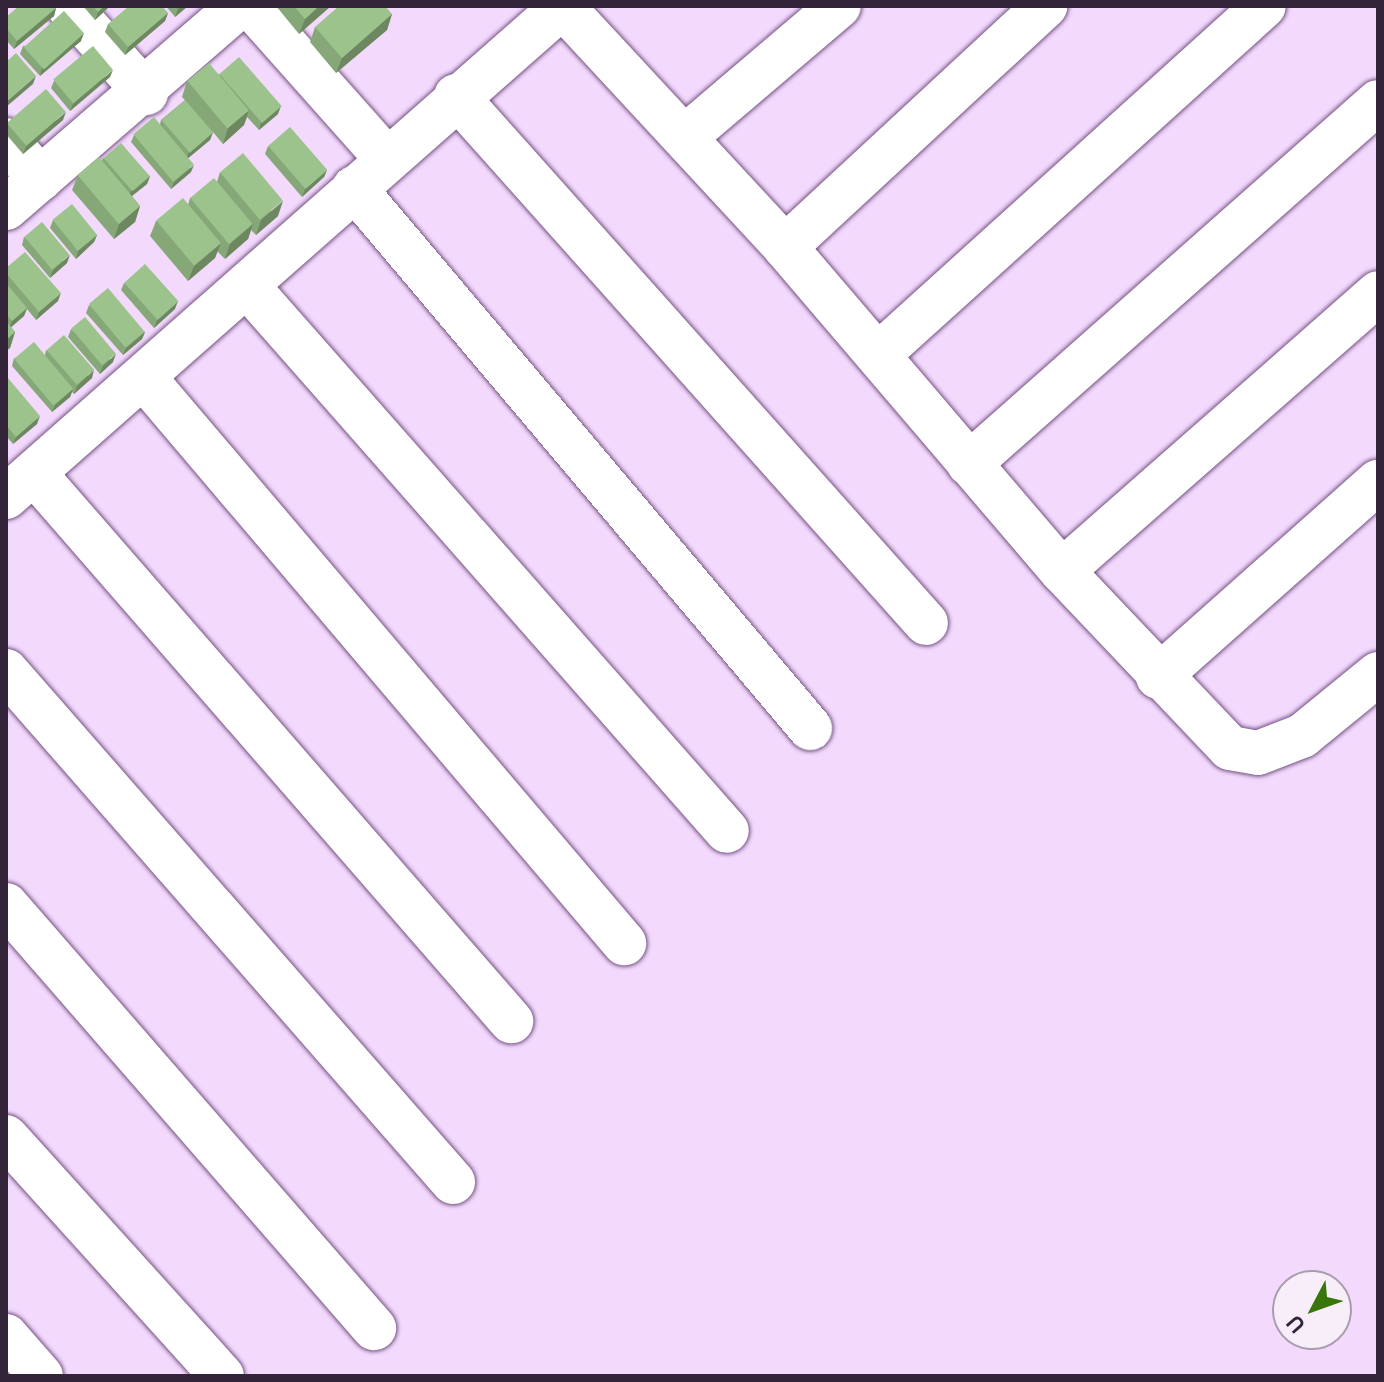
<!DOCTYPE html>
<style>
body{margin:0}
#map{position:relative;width:1384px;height:1382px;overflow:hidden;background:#f3dafd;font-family:"Space Grotesk",sans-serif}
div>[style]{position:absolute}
.roads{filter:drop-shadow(0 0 2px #755183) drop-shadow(0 0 2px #755183)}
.minor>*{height:44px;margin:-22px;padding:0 22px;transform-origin:22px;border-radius:22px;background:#fff}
.wall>*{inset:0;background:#86a878}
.shaded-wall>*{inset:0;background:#6d8861}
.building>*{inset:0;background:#9cc38b;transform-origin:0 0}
span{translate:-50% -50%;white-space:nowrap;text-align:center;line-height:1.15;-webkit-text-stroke:6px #f7eefa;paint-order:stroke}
.frame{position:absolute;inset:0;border:8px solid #34243a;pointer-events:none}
.north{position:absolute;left:1272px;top:1270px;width:80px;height:80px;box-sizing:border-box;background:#f7eefa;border:2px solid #a99dad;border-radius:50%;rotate:229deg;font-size:22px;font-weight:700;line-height:32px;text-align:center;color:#34243a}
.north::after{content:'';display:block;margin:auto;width:28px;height:36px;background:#38750b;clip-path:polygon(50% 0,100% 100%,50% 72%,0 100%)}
</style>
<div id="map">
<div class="roads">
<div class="minor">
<div style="left:68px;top:6px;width:117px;rotate:48.1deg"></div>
<div style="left:251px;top:6px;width:205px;rotate:48.4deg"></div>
<div style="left:563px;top:7px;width:327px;rotate:47.2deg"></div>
<div style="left:785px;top:247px;width:426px;rotate:49.5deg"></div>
<div style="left:1062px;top:571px;width:244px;rotate:46.5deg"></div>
<div style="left:1230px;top:748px;width:28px;rotate:10deg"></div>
<div style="left:1258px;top:753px;width:47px;rotate:-21.1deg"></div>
<div style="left:1302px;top:736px;width:98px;rotate:-39.2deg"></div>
<div style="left:456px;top:96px;width:706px;rotate:48.27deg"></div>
<div style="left:685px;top:137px;width:202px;rotate:-40.4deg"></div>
<div style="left:6px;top:140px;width:52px;rotate:48.1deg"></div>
<div style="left:354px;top:188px;width:707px;rotate:49.82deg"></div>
<div style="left:6px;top:208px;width:308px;rotate:-40.9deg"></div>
<div style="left:785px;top:247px;width:355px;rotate:-42.8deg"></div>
<div style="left:249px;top:288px;width:723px;rotate:48.64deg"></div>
<div style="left:878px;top:355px;width:520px;rotate:-42.12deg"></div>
<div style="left:146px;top:380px;width:739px;rotate:49.67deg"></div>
<div style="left:969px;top:464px;width:546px;rotate:-41.51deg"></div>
<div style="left:34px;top:473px;width:727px;rotate:48.96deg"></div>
<div style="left:6px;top:497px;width:743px;rotate:-41.4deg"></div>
<div style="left:1062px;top:571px;width:421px;rotate:-41.3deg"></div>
<div style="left:6px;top:671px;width:679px;rotate:48.82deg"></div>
<div style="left:1158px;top:677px;width:294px;rotate:-41.6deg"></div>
<div style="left:6px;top:905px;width:561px;rotate:48.98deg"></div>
<div style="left:6px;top:1137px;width:322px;rotate:47.9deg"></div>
<div style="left:6px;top:1336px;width:53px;rotate:48.8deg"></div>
</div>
</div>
<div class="wall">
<div style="clip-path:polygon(83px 6px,110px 6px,95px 20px)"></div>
<div style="clip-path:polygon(166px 6px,188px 6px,175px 17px)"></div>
<div style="clip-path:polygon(276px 6px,331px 6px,299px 34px)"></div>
<div style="clip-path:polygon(56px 8px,54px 16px,14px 49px,6px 40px,6px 17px)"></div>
<div style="clip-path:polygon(168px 13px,165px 21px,125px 55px,105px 32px,108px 24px)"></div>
<div style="clip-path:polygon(392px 14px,387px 30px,336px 73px,310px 42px,315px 27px)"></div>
<div style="clip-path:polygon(81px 41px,40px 76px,20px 54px,23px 46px)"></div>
<div style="clip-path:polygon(219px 74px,278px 114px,259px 130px,247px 117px,244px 125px,223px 144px,213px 132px,210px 140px,188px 158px,191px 172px,171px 189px,131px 142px,134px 135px,160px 124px,161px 120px,185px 100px,182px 97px,187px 81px)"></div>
<div style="clip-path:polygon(110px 77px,70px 111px,51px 88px,54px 81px)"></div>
<div style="clip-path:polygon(63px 120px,23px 154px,6px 134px,6px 123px)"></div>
<div style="clip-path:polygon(268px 146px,327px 170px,324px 177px,302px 197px,265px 154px)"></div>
<div style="clip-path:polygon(103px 158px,150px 176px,147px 184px,132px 196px,140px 206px,135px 222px,114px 239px,72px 190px,78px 175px,102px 161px)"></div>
<div style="clip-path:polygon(220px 172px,278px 216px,256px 235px,251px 230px,248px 239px,225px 259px,217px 251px,215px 258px,188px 281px,150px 236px,156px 221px,188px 205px,190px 198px,217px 182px)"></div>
<div style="clip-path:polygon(53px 220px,97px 235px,94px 242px,76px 259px,50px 228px)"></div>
<div style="clip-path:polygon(24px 237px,67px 263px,50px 278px,22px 245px)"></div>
<div style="clip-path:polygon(6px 268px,58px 301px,36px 320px,27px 309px,24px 316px,11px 327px,15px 332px,10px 348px,6px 351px)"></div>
<div style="clip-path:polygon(124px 283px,175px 309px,154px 328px,121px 290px)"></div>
<div style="clip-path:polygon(89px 305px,145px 332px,142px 339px,123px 355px,86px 313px)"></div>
<div style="clip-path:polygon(71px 329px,113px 362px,100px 374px,68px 337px)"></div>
<div style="clip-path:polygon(46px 350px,92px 378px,74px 394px,72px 392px,70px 397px,52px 412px,12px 366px,14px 358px,45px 355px)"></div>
<div style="clip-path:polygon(6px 380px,37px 424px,13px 444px,6px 436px)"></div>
</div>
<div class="shaded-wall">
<div style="clip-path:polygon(104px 6px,110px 6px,95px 20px,98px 12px)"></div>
<div style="clip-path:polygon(181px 6px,188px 6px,175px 17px,178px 9px)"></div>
<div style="clip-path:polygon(319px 6px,331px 6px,299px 34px,305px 19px)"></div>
<div style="clip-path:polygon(56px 8px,54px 16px,14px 49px,17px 41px)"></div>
<div style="clip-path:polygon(168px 13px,165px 21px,125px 55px,128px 47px)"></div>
<div style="clip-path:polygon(392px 14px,387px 30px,336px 73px,342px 58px)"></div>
<div style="clip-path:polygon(84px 33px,81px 41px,40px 76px,42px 68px)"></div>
<div style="clip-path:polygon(113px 70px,110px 77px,70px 111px,73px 104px)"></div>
<div style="clip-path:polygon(36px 76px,33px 84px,6px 107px,6px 102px)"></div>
<div style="clip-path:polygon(281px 106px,278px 114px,259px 130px,261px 123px)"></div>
<div style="clip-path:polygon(249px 110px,244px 125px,223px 144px,228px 128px)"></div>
<div style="clip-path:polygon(66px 112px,63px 120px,23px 154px,26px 146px)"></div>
<div style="clip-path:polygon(213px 132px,210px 140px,186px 160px,189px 152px)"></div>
<div style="clip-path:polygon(194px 165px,191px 172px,171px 189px,174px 182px)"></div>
<div style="clip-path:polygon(327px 170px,324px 177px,302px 197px,305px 189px)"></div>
<div style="clip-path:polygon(150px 176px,147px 184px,128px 199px,131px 191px)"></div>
<div style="clip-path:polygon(283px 201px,278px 216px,256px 235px,261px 220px)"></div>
<div style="clip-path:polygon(140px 206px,135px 222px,114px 239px,119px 224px)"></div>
<div style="clip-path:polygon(253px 224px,248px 239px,225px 259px,230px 244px)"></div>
<div style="clip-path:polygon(97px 235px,94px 242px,76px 259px,78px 251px)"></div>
<div style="clip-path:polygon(221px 243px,215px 258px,188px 281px,194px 266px)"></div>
<div style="clip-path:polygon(70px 255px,67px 263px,50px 278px,53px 270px)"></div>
<div style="clip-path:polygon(61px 293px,58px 301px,36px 320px,39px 312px)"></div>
<div style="clip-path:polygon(178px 301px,175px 309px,154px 328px,157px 320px)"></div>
<div style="clip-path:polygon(27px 308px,24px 316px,9px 329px,12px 321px)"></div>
<div style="clip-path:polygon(15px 332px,10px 348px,6px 351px,6px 340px)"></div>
<div style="clip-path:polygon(145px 332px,142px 339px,123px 355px,126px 348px)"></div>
<div style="clip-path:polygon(116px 354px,113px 362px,100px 374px,103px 366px)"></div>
<div style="clip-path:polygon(94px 370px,92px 378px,74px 394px,77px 386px)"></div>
<div style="clip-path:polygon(73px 389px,70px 397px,52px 412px,55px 405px)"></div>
<div style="clip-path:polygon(40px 416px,37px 424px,13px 444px,16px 437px)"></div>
</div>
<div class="building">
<div style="clip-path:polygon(19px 6px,55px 6px,56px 8px,17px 41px,6px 28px,6px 17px)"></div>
<div style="clip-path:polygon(93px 6px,104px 6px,98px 12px)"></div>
<div style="clip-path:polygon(129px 6px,162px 6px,168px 13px,128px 47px,108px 24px)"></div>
<div style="clip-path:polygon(294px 6px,319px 6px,305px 19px)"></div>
<div style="clip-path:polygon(339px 6px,385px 6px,392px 14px,342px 58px,315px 27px)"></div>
<div style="left:64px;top:11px;width:30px;height:54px;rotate:48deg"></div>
<div style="left:93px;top:46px;width:31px;height:52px;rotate:50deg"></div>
<div style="clip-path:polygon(16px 53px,36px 76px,6px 102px,6px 62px)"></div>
<div style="left:239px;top:57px;width:65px;height:26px;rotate:49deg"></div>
<div style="left:209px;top:63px;width:62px;height:28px;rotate:50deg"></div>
<div style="left:46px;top:89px;width:30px;height:52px;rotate:49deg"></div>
<div style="left:185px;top:100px;width:43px;height:31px;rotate:49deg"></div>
<div style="left:154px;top:117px;width:62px;height:27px;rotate:50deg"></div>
<div style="left:290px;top:127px;width:57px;height:29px;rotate:49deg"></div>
<div style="left:121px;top:143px;width:44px;height:23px;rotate:49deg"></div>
<div style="left:243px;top:153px;width:62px;height:30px;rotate:50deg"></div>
<div style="left:99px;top:157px;width:64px;height:28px;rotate:50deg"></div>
<div style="left:214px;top:178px;width:60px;height:31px;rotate:50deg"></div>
<div style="left:183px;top:198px;width:59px;height:35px;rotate:50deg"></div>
<div style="left:72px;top:204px;width:40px;height:25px;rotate:51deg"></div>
<div style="left:42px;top:222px;width:43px;height:23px;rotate:50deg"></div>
<div style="clip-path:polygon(25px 252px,61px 293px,39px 312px,6px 273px,6px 268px)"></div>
<div style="left:145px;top:264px;width:50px;height:28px;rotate:48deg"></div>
<div style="clip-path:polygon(6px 283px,27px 308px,12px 321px,6px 314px)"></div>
<div style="left:108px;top:288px;width:57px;height:25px;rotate:50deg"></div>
<div style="left:85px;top:317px;width:48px;height:18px;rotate:50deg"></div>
<div style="clip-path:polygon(6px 321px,15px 332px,6px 340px)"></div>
<div style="left:64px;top:335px;width:46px;height:23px;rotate:49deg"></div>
<div style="left:34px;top:342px;width:61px;height:26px;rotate:50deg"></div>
<div style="clip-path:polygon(8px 378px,40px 416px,16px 437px,6px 425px,6px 380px)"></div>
</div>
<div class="frame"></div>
<div class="north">U</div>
</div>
